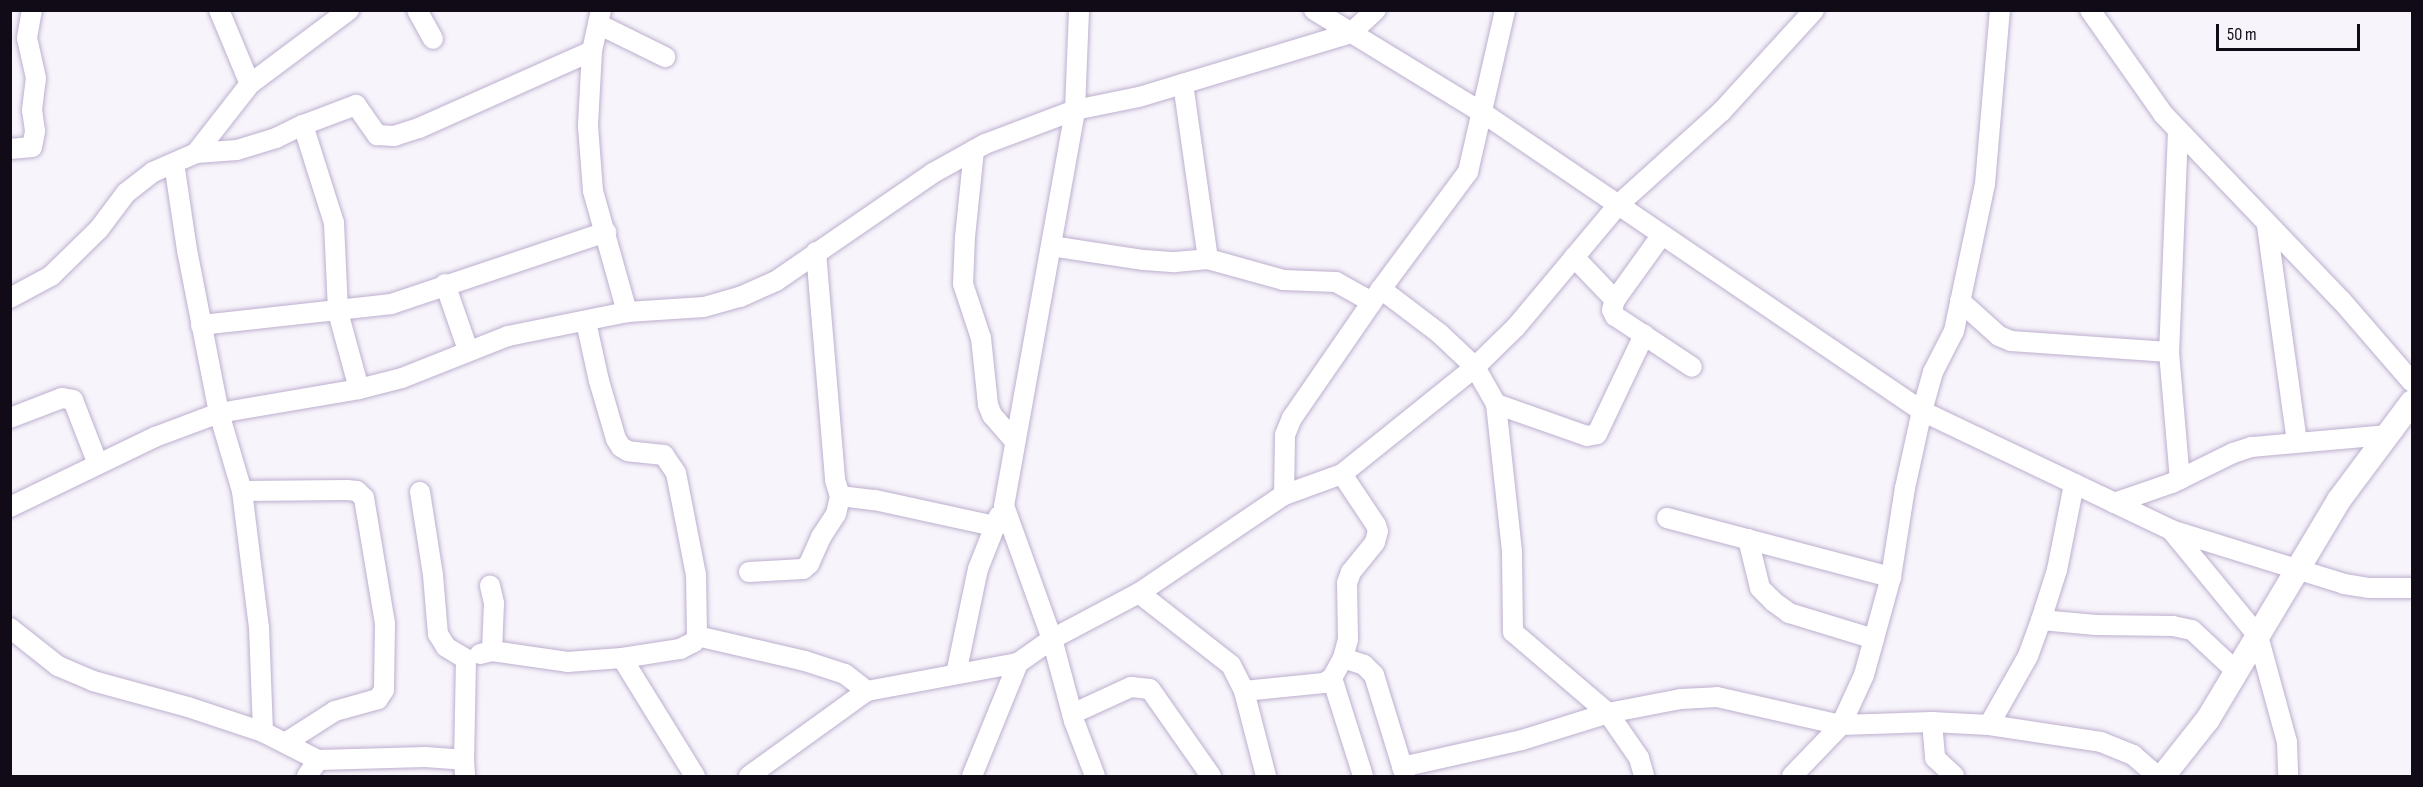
<!DOCTYPE html>
<style>
body{margin:0}
#map{position:relative;width:2423px;height:787px;overflow:hidden;background:#f7f4fb;font-family:"Sofia Sans Condensed",sans-serif}
div>[style]{position:absolute}
.roads{filter:drop-shadow(0 0 2px #bdafce) drop-shadow(0 0 2px #bdafce)}
.minor>*{height:20px;margin:-10px;padding:0 10px;transform-origin:10px;border-radius:10px;background:#fff}
.tertiary>*{height:24px;margin:-12px;padding:0 12px;transform-origin:12px;border-radius:12px;background:#fff}
span{translate:-50% -50%;white-space:nowrap;text-align:center;line-height:1.15;-webkit-text-stroke:5px #f7f4fb;paint-order:stroke}
.frame{position:absolute;inset:0;border:12px solid #100b16;pointer-events:none}
.scale{position:absolute;left:2216px;top:24px;width:144px;height:27px;box-sizing:border-box;border:3px solid #100b16;border-top:0;padding-left:8px;font-size:18px;line-height:21px;white-space:nowrap;color:#100b16;-webkit-text-stroke:4px #f7f4fb;paint-order:stroke}
</style>
<div id="map">
<div class="roads">
<div class="minor">
<div style="left:219px;top:10px;width:80px;rotate:67.3deg"></div>
<div style="left:417px;top:10px;width:33px;rotate:61deg"></div>
<div style="left:1314px;top:10px;width:198px;rotate:31.4deg"></div>
<div style="left:1483px;top:113px;width:531px;rotate:34.17deg"></div>
<div style="left:1922px;top:411px;width:276px;rotate:25.5deg"></div>
<div style="left:2171px;top:530px;width:181px;rotate:17.3deg"></div>
<div style="left:2344px;top:584px;width:26px;rotate:9deg"></div>
<div style="left:2370px;top:588px;width:42px"></div>
<div style="left:2090px;top:10px;width:127px;rotate:54.9deg"></div>
<div style="left:2163px;top:114px;width:259px;rotate:46.3deg"></div>
<div style="left:2342px;top:301px;width:107px;rotate:49.2deg"></div>
<div style="left:598px;top:24px;width:75px;rotate:26.2deg"></div>
<div style="left:592px;top:51px;width:75px;rotate:93.1deg"></div>
<div style="left:588px;top:126px;width:65px;rotate:85.6deg"></div>
<div style="left:593px;top:191px;width:126px;rotate:74.3deg"></div>
<div style="left:303px;top:125px;width:57px;rotate:-20.7deg"></div>
<div style="left:356px;top:105px;width:37px;rotate:55deg"></div>
<div style="left:377px;top:135px;width:17px;rotate:3deg"></div>
<div style="left:394px;top:136px;width:26px;rotate:-18deg"></div>
<div style="left:419px;top:128px;width:189px;rotate:-24deg"></div>
<div style="left:592px;top:51px;width:42px;rotate:-77.6deg"></div>
<div style="left:2178px;top:131px;width:221px;rotate:92.3deg"></div>
<div style="left:2169px;top:352px;width:128px;rotate:85.1deg"></div>
<div style="left:10px;top:149px;width:22px;rotate:-5deg"></div>
<div style="left:32px;top:147px;width:16px;rotate:-79deg"></div>
<div style="left:35px;top:131px;width:21px;rotate:-98deg"></div>
<div style="left:32px;top:110px;width:32px;rotate:-83deg"></div>
<div style="left:36px;top:78px;width:41px;rotate:-102.7deg"></div>
<div style="left:27px;top:38px;width:28px;rotate:-80deg"></div>
<div style="left:974px;top:150px;width:87px;rotate:95.9deg"></div>
<div style="left:965px;top:237px;width:47px;rotate:92.4deg"></div>
<div style="left:963px;top:284px;width:57px;rotate:71.6deg"></div>
<div style="left:981px;top:338px;width:67px;rotate:84deg"></div>
<div style="left:988px;top:405px;width:11px;rotate:68deg"></div>
<div style="left:992px;top:415px;width:35px;rotate:49deg"></div>
<div style="left:196px;top:153px;width:41px;rotate:-4.2deg"></div>
<div style="left:237px;top:150px;width:41px;rotate:-17.1deg"></div>
<div style="left:276px;top:138px;width:30px;rotate:-26deg"></div>
<div style="left:303px;top:125px;width:103px;rotate:72.4deg"></div>
<div style="left:334px;top:223px;width:89px;rotate:87.4deg"></div>
<div style="left:338px;top:312px;width:80px;rotate:74.7deg"></div>
<div style="left:174px;top:163px;width:88px;rotate:81.5deg"></div>
<div style="left:187px;top:250px;width:166px;rotate:78.9deg"></div>
<div style="left:219px;top:413px;width:81px;rotate:73.6deg"></div>
<div style="left:242px;top:491px;width:137px;rotate:82.9deg"></div>
<div style="left:259px;top:627px;width:105px;rotate:87.8deg"></div>
<div style="left:2267px;top:226px;width:217px;rotate:82.1deg"></div>
<div style="left:1051px;top:246px;width:94px;rotate:8.6deg"></div>
<div style="left:1144px;top:260px;width:31px;rotate:4deg"></div>
<div style="left:1175px;top:262px;width:33px;rotate:-5deg"></div>
<div style="left:1208px;top:259px;width:177px;rotate:-98.1deg"></div>
<div style="left:816px;top:252px;width:229px;rotate:85.2deg"></div>
<div style="left:835px;top:480px;width:17px;rotate:73deg"></div>
<div style="left:840px;top:496px;width:35px;rotate:7deg"></div>
<div style="left:875px;top:500px;width:122px;rotate:12.3deg"></div>
<div style="left:1574px;top:257px;width:59px;rotate:46.4deg"></div>
<div style="left:1615px;top:300px;width:10px;rotate:107deg"></div>
<div style="left:1612px;top:310px;width:7px;rotate:63deg"></div>
<div style="left:1615px;top:316px;width:92px;rotate:33.5deg"></div>
<div style="left:1208px;top:259px;width:78px;rotate:15.6deg"></div>
<div style="left:1283px;top:280px;width:53px;rotate:2.2deg"></div>
<div style="left:1336px;top:282px;width:41px;rotate:29.1deg"></div>
<div style="left:445px;top:284px;width:70px;rotate:70.8deg"></div>
<div style="left:1381px;top:289px;width:73px;rotate:37.2deg"></div>
<div style="left:1439px;top:333px;width:50px;rotate:43.4deg"></div>
<div style="left:1475px;top:367px;width:43px;rotate:60.4deg"></div>
<div style="left:1496px;top:404px;width:149px;rotate:83.8deg"></div>
<div style="left:1512px;top:552px;width:80px;rotate:89.3deg"></div>
<div style="left:1513px;top:632px;width:125px;rotate:40.5deg"></div>
<div style="left:1608px;top:713px;width:55px;rotate:55.4deg"></div>
<div style="left:1639px;top:758px;width:19px;rotate:74deg"></div>
<div style="left:10px;top:298px;width:47px;rotate:-28.2deg"></div>
<div style="left:51px;top:276px;width:67px;rotate:-44.4deg"></div>
<div style="left:99px;top:229px;width:45px;rotate:-53.1deg"></div>
<div style="left:126px;top:193px;width:34px;rotate:-38deg"></div>
<div style="left:153px;top:172px;width:47px;rotate:-23.8deg"></div>
<div style="left:196px;top:153px;width:88px;rotate:-52deg"></div>
<div style="left:250px;top:84px;width:124px;rotate:-36.8deg"></div>
<div style="left:1615px;top:300px;width:79px;rotate:-54.3deg"></div>
<div style="left:1960px;top:301px;width:52px;rotate:41.9deg"></div>
<div style="left:1999px;top:336px;width:13px;rotate:23deg"></div>
<div style="left:2011px;top:341px;width:158px;rotate:4deg"></div>
<div style="left:201px;top:325px;width:191px;rotate:-6.3deg"></div>
<div style="left:391px;top:304px;width:227px;rotate:-18.5deg"></div>
<div style="left:1496px;top:404px;width:96px;rotate:19.4deg"></div>
<div style="left:1587px;top:436px;width:10px;rotate:-11deg"></div>
<div style="left:1597px;top:434px;width:110px;rotate:-64.6deg"></div>
<div style="left:10px;top:418px;width:56px;rotate:-21deg"></div>
<div style="left:62px;top:398px;width:11px;rotate:10deg"></div>
<div style="left:73px;top:400px;width:69px;rotate:68.7deg"></div>
<div style="left:242px;top:491px;width:105px;rotate:-0.5deg"></div>
<div style="left:347px;top:490px;width:10px;rotate:6deg"></div>
<div style="left:357px;top:491px;width:10px;rotate:45deg"></div>
<div style="left:364px;top:498px;width:128px;rotate:80.5deg"></div>
<div style="left:385px;top:624px;width:66px;rotate:90.9deg"></div>
<div style="left:384px;top:690px;width:11px;rotate:124deg"></div>
<div style="left:378px;top:699px;width:45px;rotate:164.4deg"></div>
<div style="left:335px;top:711px;width:59px;rotate:147.4deg"></div>
<div style="left:420px;top:492px;width:84px;rotate:81.1deg"></div>
<div style="left:433px;top:575px;width:59px;rotate:85.2deg"></div>
<div style="left:438px;top:634px;width:15px;rotate:58deg"></div>
<div style="left:446px;top:647px;width:23px;rotate:31deg"></div>
<div style="left:466px;top:659px;width:101px;rotate:91.1deg"></div>
<div style="left:1284px;top:495px;width:60px;rotate:-89deg"></div>
<div style="left:1285px;top:435px;width:18px;rotate:-68deg"></div>
<div style="left:1292px;top:418px;width:157px;rotate:-55.4deg"></div>
<div style="left:1381px;top:289px;width:146px;rotate:-53.4deg"></div>
<div style="left:1468px;top:172px;width:166px;rotate:-77.1deg"></div>
<div style="left:2114px;top:503px;width:61px;rotate:-19deg"></div>
<div style="left:2172px;top:483px;width:68px;rotate:-26.2deg"></div>
<div style="left:2233px;top:453px;width:20px;rotate:-18deg"></div>
<div style="left:2252px;top:447px;width:135px;rotate:-5.1deg"></div>
<div style="left:10px;top:507px;width:161px;rotate:-25.8deg"></div>
<div style="left:155px;top:437px;width:68px;rotate:-20.6deg"></div>
<div style="left:219px;top:413px;width:142px;rotate:-9.7deg"></div>
<div style="left:359px;top:389px;width:44px;rotate:-14.3deg"></div>
<div style="left:402px;top:378px;width:114px;rotate:-21.6deg"></div>
<div style="left:508px;top:336px;width:121px;rotate:-11.4deg"></div>
<div style="left:627px;top:312px;width:77px;rotate:-3.7deg"></div>
<div style="left:704px;top:307px;width:37px;rotate:-16deg"></div>
<div style="left:740px;top:297px;width:39px;rotate:-24deg"></div>
<div style="left:776px;top:281px;width:191px;rotate:-34.5deg"></div>
<div style="left:933px;top:173px;width:60px;rotate:-29.1deg"></div>
<div style="left:985px;top:144px;width:96px;rotate:-20.7deg"></div>
<div style="left:1075px;top:110px;width:65px;rotate:-11.5deg"></div>
<div style="left:1139px;top:97px;width:221px;rotate:-16.8deg"></div>
<div style="left:1351px;top:33px;width:34px;rotate:-43deg"></div>
<div style="left:1667px;top:518px;width:232px;rotate:14.8deg"></div>
<div style="left:2171px;top:530px;width:137px;rotate:50.6deg"></div>
<div style="left:2258px;top:636px;width:110px;rotate:74.7deg"></div>
<div style="left:2287px;top:742px;width:34px;rotate:88deg"></div>
<div style="left:1748px;top:539px;width:50px;rotate:76.2deg"></div>
<div style="left:1760px;top:588px;width:20px;rotate:45deg"></div>
<div style="left:1774px;top:602px;width:19px;rotate:36deg"></div>
<div style="left:1789px;top:613px;width:89px;rotate:17deg"></div>
<div style="left:749px;top:572px;width:54px;rotate:-3.2deg"></div>
<div style="left:803px;top:569px;width:8px;rotate:-40deg"></div>
<div style="left:809px;top:564px;width:30px;rotate:-66deg"></div>
<div style="left:821px;top:537px;width:27px;rotate:-57deg"></div>
<div style="left:836px;top:514px;width:18px;rotate:-77deg"></div>
<div style="left:1139px;top:593px;width:117px;rotate:38deg"></div>
<div style="left:1231px;top:665px;width:29px;rotate:63deg"></div>
<div style="left:1244px;top:691px;width:88px;rotate:75.5deg"></div>
<div style="left:2041px;top:620px;width:55px;rotate:5.2deg"></div>
<div style="left:2096px;top:625px;width:77px;rotate:0.7deg"></div>
<div style="left:2173px;top:626px;width:19px;rotate:12deg"></div>
<div style="left:2192px;top:630px;width:62px;rotate:43deg"></div>
<div style="left:10px;top:628px;width:61px;rotate:38.4deg"></div>
<div style="left:58px;top:666px;width:38px;rotate:23deg"></div>
<div style="left:93px;top:681px;width:98px;rotate:15.3deg"></div>
<div style="left:188px;top:707px;width:79px;rotate:18.4deg"></div>
<div style="left:263px;top:732px;width:62px;rotate:27deg"></div>
<div style="left:697px;top:636px;width:111px;rotate:13deg"></div>
<div style="left:805px;top:661px;width:42px;rotate:18deg"></div>
<div style="left:845px;top:674px;width:28px;rotate:38deg"></div>
<div style="left:492px;top:651px;width:76px;rotate:8.3deg"></div>
<div style="left:567px;top:662px;width:55px;rotate:-4.2deg"></div>
<div style="left:622px;top:658px;width:59px;rotate:-8.8deg"></div>
<div style="left:680px;top:649px;width:16px;rotate:-27deg"></div>
<div style="left:694px;top:642px;width:7px;rotate:-63deg"></div>
<div style="left:697px;top:636px;width:61px;rotate:-90.9deg"></div>
<div style="left:696px;top:575px;width:104px;rotate:-101.1deg"></div>
<div style="left:676px;top:473px;width:22px;rotate:-124deg"></div>
<div style="left:664px;top:455px;width:36px;rotate:-174deg"></div>
<div style="left:628px;top:451px;width:8px;rotate:-150deg"></div>
<div style="left:621px;top:447px;width:9px;rotate:-122deg"></div>
<div style="left:616px;top:439px;width:60px;rotate:-106.3deg"></div>
<div style="left:599px;top:381px;width:60px;rotate:-102.4deg"></div>
<div style="left:480px;top:654px;width:12px;rotate:-14deg"></div>
<div style="left:492px;top:651px;width:48px;rotate:-87.6deg"></div>
<div style="left:494px;top:603px;width:18px;rotate:-103deg"></div>
<div style="left:622px;top:658px;width:139px;rotate:58.3deg"></div>
<div style="left:1343px;top:658px;width:22px;rotate:18deg"></div>
<div style="left:1364px;top:665px;width:14px;rotate:45deg"></div>
<div style="left:1374px;top:675px;width:106px;rotate:72.9deg"></div>
<div style="left:956px;top:674px;width:107px;rotate:-78.2deg"></div>
<div style="left:978px;top:569px;width:57px;rotate:-68.4deg"></div>
<div style="left:1332px;top:678px;width:103px;rotate:72.4deg"></div>
<div style="left:1244px;top:691px;width:80px;rotate:-5.7deg"></div>
<div style="left:1324px;top:683px;width:9px;rotate:-32deg"></div>
<div style="left:1332px;top:678px;width:23px;rotate:-61deg"></div>
<div style="left:1343px;top:658px;width:20px;rotate:-75deg"></div>
<div style="left:1348px;top:639px;width:56px;rotate:-91deg"></div>
<div style="left:1347px;top:583px;width:12px;rotate:-70deg"></div>
<div style="left:1351px;top:572px;width:38px;rotate:-51deg"></div>
<div style="left:1375px;top:542px;width:11px;rotate:-75deg"></div>
<div style="left:1378px;top:531px;width:6px;rotate:-108deg"></div>
<div style="left:1376px;top:525px;width:61px;rotate:-123.7deg"></div>
<div style="left:1072px;top:714px;width:65px;rotate:-24.6deg"></div>
<div style="left:1131px;top:687px;width:19px;rotate:6deg"></div>
<div style="left:1150px;top:689px;width:106px;rotate:55deg"></div>
<div style="left:1932px;top:722px;width:36px;rotate:85deg"></div>
<div style="left:1935px;top:758px;width:26px;rotate:43deg"></div>
<div style="left:1989px;top:725px;width:79px;rotate:-60.5deg"></div>
<div style="left:2028px;top:656px;width:38px;rotate:-70deg"></div>
<div style="left:2041px;top:620px;width:52px;rotate:-72.3deg"></div>
<div style="left:2057px;top:570px;width:88px;rotate:-78.8deg"></div>
<div style="left:1402px;top:767px;width:123px;rotate:-12.7deg"></div>
<div style="left:1522px;top:740px;width:90px;rotate:-17.4deg"></div>
<div style="left:1608px;top:713px;width:74px;rotate:-10.9deg"></div>
<div style="left:1681px;top:699px;width:36px;rotate:-3deg"></div>
<div style="left:1717px;top:697px;width:127px;rotate:12.7deg"></div>
<div style="left:1841px;top:725px;width:91px;rotate:-1.9deg"></div>
<div style="left:1932px;top:722px;width:57px;rotate:3deg"></div>
<div style="left:1989px;top:725px;width:113px;rotate:8.6deg"></div>
<div style="left:2101px;top:742px;width:35px;rotate:22deg"></div>
<div style="left:2133px;top:755px;width:32px;rotate:41deg"></div>
<div style="left:307px;top:776px;width:19px;rotate:-55deg"></div>
<div style="left:318px;top:760px;width:107px;rotate:-1.6deg"></div>
<div style="left:425px;top:757px;width:39px;rotate:4deg"></div>
<div style="left:464px;top:760px;width:16px;rotate:86deg"></div>
<div style="left:749px;top:776px;width:145px;rotate:-35.8deg"></div>
<div style="left:867px;top:691px;width:154px;rotate:-10.5deg"></div>
<div style="left:1018px;top:663px;width:42px;rotate:-35.2deg"></div>
<div style="left:1052px;top:639px;width:141px;rotate:-109.8deg"></div>
<div style="left:1004px;top:506px;width:402px;rotate:-79.8deg"></div>
<div style="left:1075px;top:110px;width:100px;rotate:-87.7deg"></div>
<div style="left:972px;top:776px;width:122px;rotate:-67.8deg"></div>
<div style="left:1095px;top:776px;width:59px;rotate:-110.9deg"></div>
<div style="left:1074px;top:721px;width:85px;rotate:-105deg"></div>
<div style="left:1052px;top:639px;width:98px;rotate:-27.9deg"></div>
<div style="left:1139px;top:593px;width:175px;rotate:-34.1deg"></div>
<div style="left:1284px;top:495px;width:62px;rotate:-19.9deg"></div>
<div style="left:1342px;top:474px;width:171px;rotate:-38.8deg"></div>
<div style="left:1475px;top:367px;width:57px;rotate:-44.3deg"></div>
<div style="left:1516px;top:327px;width:158px;rotate:-50.1deg"></div>
<div style="left:1617px;top:206px;width:140px;rotate:-42.1deg"></div>
<div style="left:1721px;top:112px;width:138px;rotate:-47.6deg"></div>
<div style="left:1792px;top:776px;width:71px;rotate:-46.1deg"></div>
<div style="left:1841px;top:725px;width:55px;rotate:-65.3deg"></div>
<div style="left:1864px;top:675px;width:102px;rotate:-74.6deg"></div>
<div style="left:1891px;top:577px;width:90px;rotate:-81.1deg"></div>
<div style="left:1905px;top:488px;width:79px;rotate:-77.6deg"></div>
<div style="left:1922px;top:411px;width:41px;rotate:-74.2deg"></div>
<div style="left:1933px;top:372px;width:46px;rotate:-62.9deg"></div>
<div style="left:1954px;top:331px;width:150px;rotate:-78.1deg"></div>
<div style="left:1985px;top:184px;width:175px;rotate:-85.1deg"></div>
</div>
<div class="tertiary">
<div style="left:2163px;top:776px;width:73px;rotate:-51.7deg"></div>
<div style="left:2208px;top:719px;width:255px;rotate:-59.1deg"></div>
<div style="left:2339px;top:500px;width:122px;rotate:-53.3deg"></div>
</div>
</div>
<div class="frame"></div>
<div class="scale">50 m</div>
</div>
